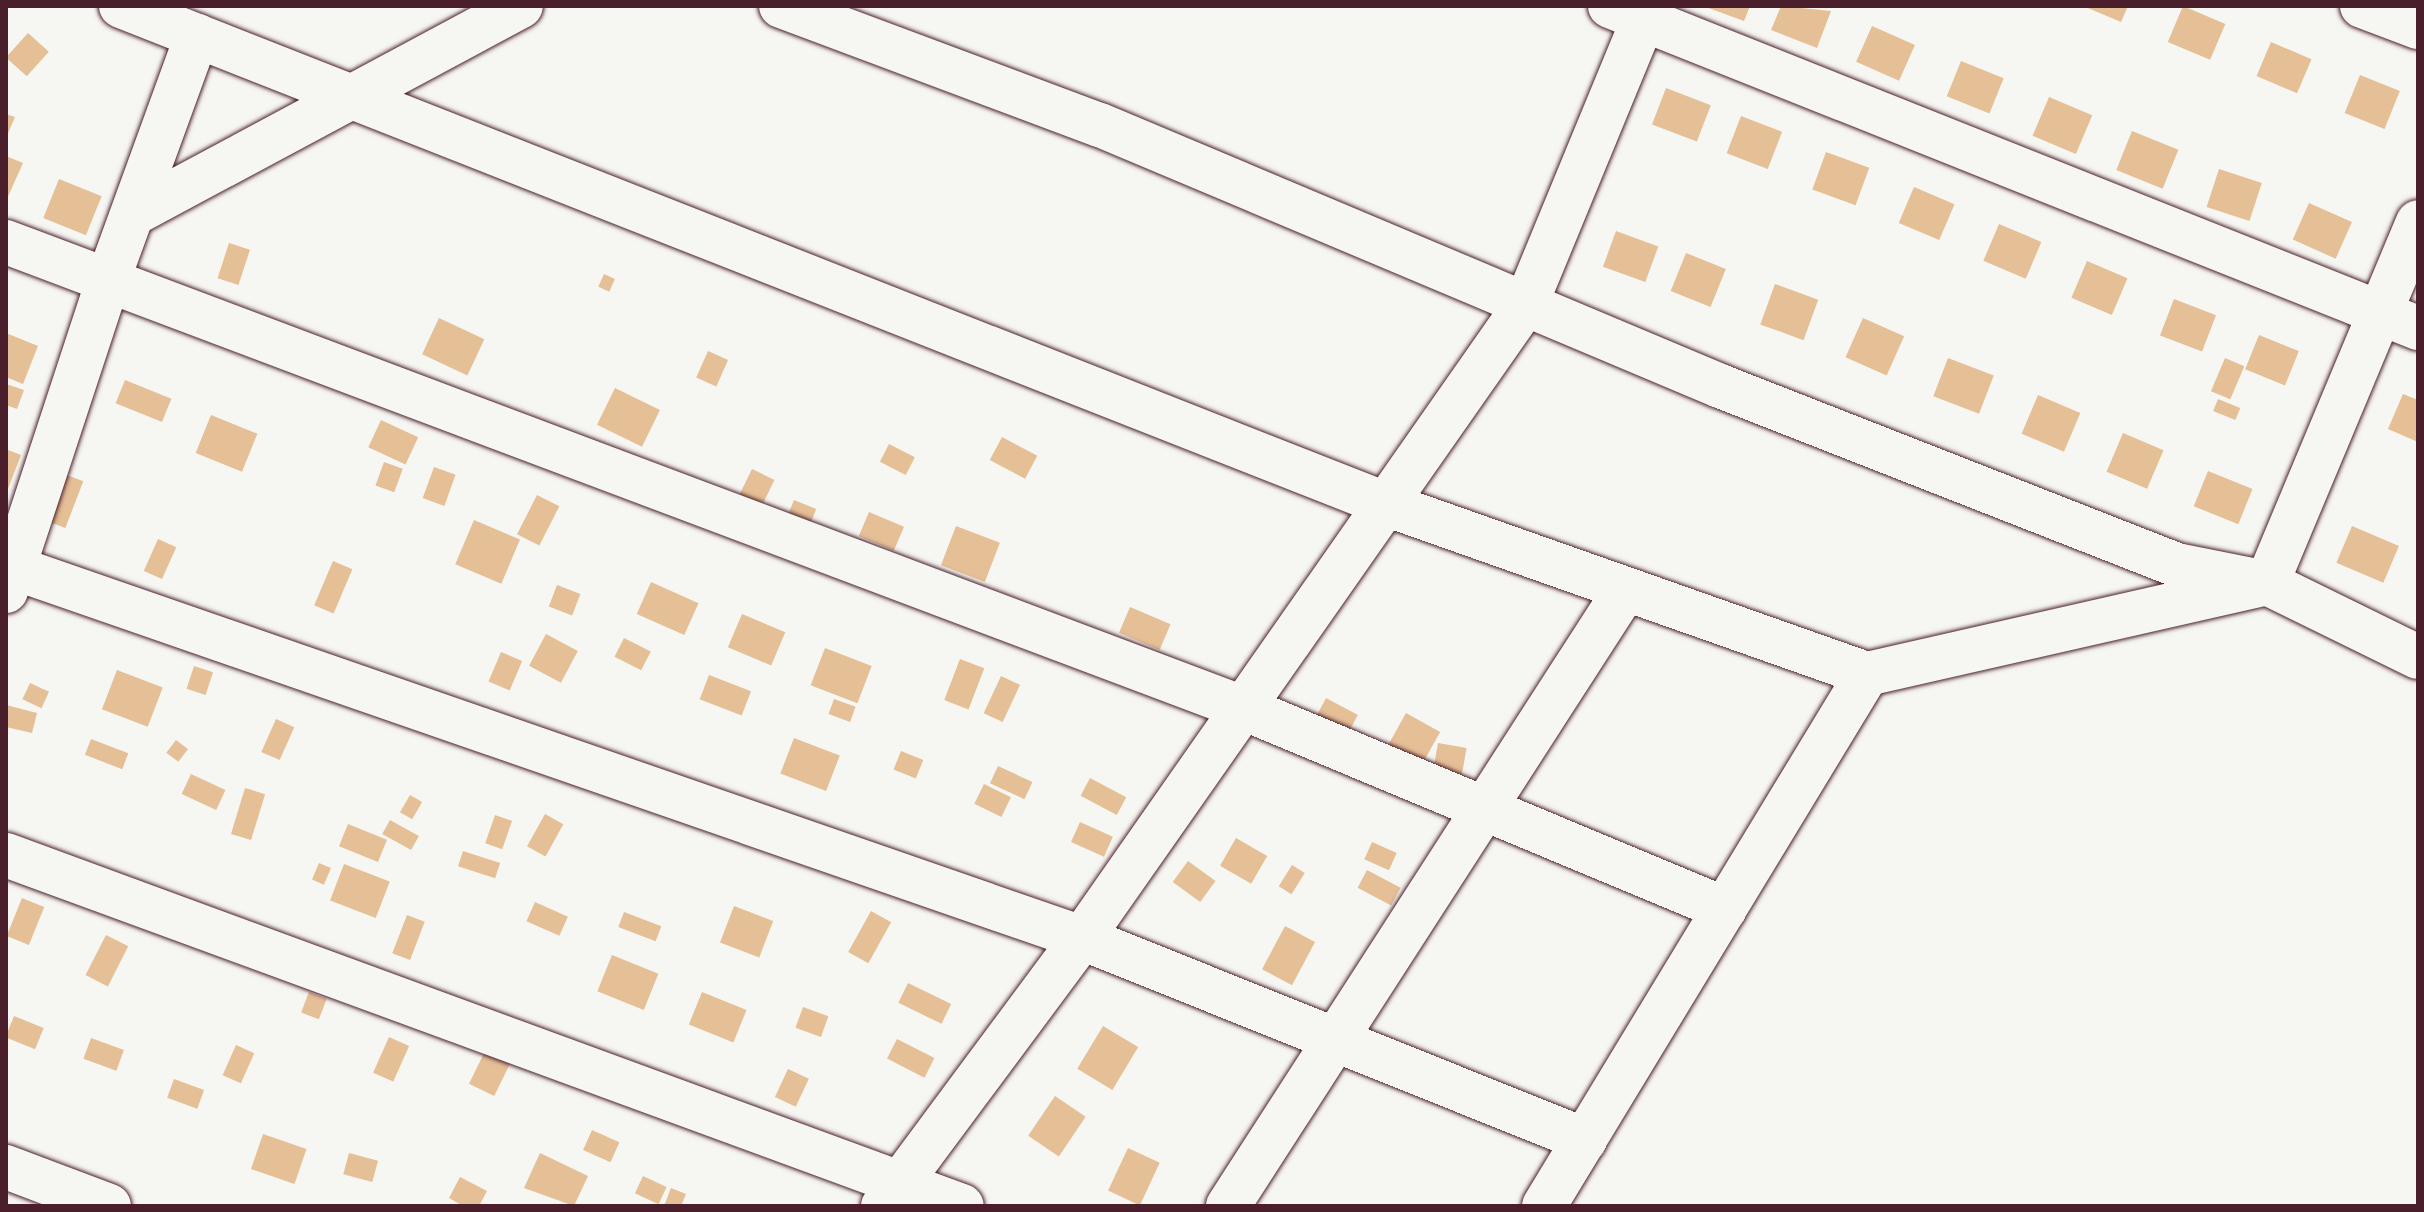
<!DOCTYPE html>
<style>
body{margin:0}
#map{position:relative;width:2424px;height:1212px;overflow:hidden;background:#f6f6f2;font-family:"Comic Neue",sans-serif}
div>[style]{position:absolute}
.building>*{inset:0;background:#e5bf96;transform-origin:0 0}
.roads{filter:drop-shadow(0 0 2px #4a1f2b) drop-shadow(0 0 2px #4a1f2b)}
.minor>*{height:44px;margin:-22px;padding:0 22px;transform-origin:22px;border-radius:22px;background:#f6f6f2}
span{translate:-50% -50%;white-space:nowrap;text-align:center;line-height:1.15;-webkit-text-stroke:6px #f6f6f2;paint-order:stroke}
.frame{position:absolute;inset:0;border:8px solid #4a1f2b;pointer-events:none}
</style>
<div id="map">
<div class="building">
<div style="clip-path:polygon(1703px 6px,1750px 6px,1744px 21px)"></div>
<div style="clip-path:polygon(1781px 6px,1831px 11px,1817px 48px,1771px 30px)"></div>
<div style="clip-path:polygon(2083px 6px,2128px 6px,2121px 22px)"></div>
<div style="left:2183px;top:6px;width:46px;height:39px;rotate:23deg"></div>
<div style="left:1872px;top:26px;width:47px;height:39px;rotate:24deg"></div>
<div style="left:28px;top:33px;width:28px;height:33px;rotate:42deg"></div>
<div style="left:2271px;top:42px;width:44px;height:37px;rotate:23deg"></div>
<div style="left:1961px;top:61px;width:46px;height:38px;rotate:22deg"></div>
<div style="left:2360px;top:75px;width:43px;height:41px;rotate:22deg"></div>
<div style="left:1666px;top:88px;width:48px;height:39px;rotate:21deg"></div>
<div style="left:2049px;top:97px;width:47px;height:42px;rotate:23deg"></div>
<div style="clip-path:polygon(6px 114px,15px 117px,6px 138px)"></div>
<div style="left:1741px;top:116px;width:44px;height:40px;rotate:21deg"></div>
<div style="left:2132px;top:131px;width:50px;height:42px;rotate:22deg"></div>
<div style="left:1826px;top:152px;width:46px;height:40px;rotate:20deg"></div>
<div style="clip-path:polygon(6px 156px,23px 163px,6px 201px)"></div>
<div style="left:2219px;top:169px;width:45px;height:40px;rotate:18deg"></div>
<div style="left:59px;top:179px;width:46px;height:42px;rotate:22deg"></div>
<div style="left:1914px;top:187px;width:44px;height:39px;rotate:23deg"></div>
<div style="left:2309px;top:203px;width:47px;height:40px;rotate:24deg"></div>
<div style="left:1999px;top:224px;width:46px;height:40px;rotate:23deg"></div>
<div style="left:1616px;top:231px;width:45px;height:38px;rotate:20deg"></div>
<div style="left:229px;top:243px;width:22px;height:37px;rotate:18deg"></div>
<div style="left:1686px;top:253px;width:43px;height:41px;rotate:22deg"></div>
<div style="left:2087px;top:261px;width:44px;height:40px;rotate:23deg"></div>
<div style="left:604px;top:274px;width:12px;height:14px;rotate:24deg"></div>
<div style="left:1775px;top:284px;width:46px;height:43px;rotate:20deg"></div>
<div style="left:2174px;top:299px;width:45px;height:39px;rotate:21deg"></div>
<div style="left:439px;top:318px;width:50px;height:40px;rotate:25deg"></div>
<div style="left:1863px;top:318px;width:45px;height:43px;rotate:24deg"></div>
<div style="clip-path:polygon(6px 333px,38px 346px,23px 384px,6px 377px)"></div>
<div style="left:2259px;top:335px;width:43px;height:37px;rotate:22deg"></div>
<div style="left:708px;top:351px;width:22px;height:29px;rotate:24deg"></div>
<div style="left:1948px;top:358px;width:49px;height:41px;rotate:21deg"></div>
<div style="left:2225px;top:358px;width:21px;height:36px;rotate:23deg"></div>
<div style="left:125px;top:380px;width:50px;height:25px;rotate:22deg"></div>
<div style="clip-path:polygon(6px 384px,24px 390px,17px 409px,6px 405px)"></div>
<div style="left:615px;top:388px;width:50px;height:41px;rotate:26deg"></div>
<div style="clip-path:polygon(2403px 394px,2418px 400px,2418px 442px,2388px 429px)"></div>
<div style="left:2038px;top:395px;width:46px;height:42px;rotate:23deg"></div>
<div style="left:2218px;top:399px;width:24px;height:13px;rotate:22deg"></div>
<div style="left:211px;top:415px;width:50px;height:41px;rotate:22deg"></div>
<div style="left:381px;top:420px;width:41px;height:30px;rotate:25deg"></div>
<div style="left:2123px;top:433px;width:44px;height:42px;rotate:23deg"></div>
<div style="left:1002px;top:437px;width:40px;height:26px;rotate:28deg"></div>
<div style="left:889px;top:444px;width:29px;height:20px;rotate:27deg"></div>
<div style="clip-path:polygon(8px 450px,21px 455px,6px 494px,6px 455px)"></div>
<div style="left:384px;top:462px;width:20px;height:25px;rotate:20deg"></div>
<div style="left:434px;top:467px;width:23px;height:33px;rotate:20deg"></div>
<div style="left:752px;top:469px;width:25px;height:44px;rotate:26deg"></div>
<div style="left:2208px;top:471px;width:48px;height:38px;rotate:22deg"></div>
<div style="left:59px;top:472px;width:26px;height:50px;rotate:21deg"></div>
<div style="left:537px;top:495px;width:25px;height:44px;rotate:27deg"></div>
<div style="left:794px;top:500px;width:24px;height:30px;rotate:22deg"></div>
<div style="left:869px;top:512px;width:38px;height:26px;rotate:23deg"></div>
<div style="left:474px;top:520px;width:50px;height:48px;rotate:23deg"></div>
<div style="left:956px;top:526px;width:47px;height:42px;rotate:21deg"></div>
<div style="left:2352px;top:526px;width:51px;height:40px;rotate:23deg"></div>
<div style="left:158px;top:539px;width:20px;height:35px;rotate:24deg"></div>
<div style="left:333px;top:561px;width:21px;height:48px;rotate:23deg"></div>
<div style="left:651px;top:582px;width:52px;height:35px;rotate:24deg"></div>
<div style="left:557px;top:585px;width:25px;height:23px;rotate:21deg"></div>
<div style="left:1130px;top:607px;width:44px;height:28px;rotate:23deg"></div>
<div style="left:742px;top:614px;width:47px;height:36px;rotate:23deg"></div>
<div style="left:546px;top:634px;width:36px;height:36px;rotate:28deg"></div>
<div style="left:624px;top:638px;width:30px;height:21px;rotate:27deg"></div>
<div style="left:825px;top:648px;width:50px;height:40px;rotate:21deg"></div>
<div style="left:501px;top:652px;width:23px;height:32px;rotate:23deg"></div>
<div style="left:960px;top:659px;width:26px;height:44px;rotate:21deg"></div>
<div style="left:194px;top:666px;width:20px;height:24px;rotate:18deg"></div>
<div style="left:117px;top:670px;width:49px;height:42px;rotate:21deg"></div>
<div style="left:709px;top:675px;width:45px;height:26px;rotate:21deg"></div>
<div style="left:1001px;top:676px;width:21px;height:41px;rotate:25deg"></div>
<div style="left:30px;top:683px;width:21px;height:18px;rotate:25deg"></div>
<div style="left:1326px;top:698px;width:36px;height:24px;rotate:28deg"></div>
<div style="left:834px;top:699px;width:23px;height:16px;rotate:20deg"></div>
<div style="clip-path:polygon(6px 705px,37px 713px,32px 733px,6px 727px)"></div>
<div style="left:1406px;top:713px;width:39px;height:47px;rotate:29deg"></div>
<div style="left:276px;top:719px;width:20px;height:36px;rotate:24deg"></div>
<div style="left:794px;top:738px;width:49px;height:38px;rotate:21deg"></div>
<div style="left:91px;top:739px;width:40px;height:17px;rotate:21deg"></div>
<div style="left:176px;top:740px;width:15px;height:16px;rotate:37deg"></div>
<div style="left:1438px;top:743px;width:29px;height:31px;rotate:10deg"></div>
<div style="left:901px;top:751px;width:24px;height:20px;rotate:22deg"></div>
<div style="left:998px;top:766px;width:38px;height:19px;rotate:25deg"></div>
<div style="left:191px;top:774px;width:38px;height:22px;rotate:25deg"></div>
<div style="left:1090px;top:778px;width:41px;height:20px;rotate:28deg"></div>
<div style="left:984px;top:784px;width:30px;height:22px;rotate:26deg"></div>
<div style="left:245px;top:788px;width:21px;height:48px;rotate:17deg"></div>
<div style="left:410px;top:795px;width:14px;height:20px;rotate:30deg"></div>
<div style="left:545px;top:814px;width:21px;height:37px;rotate:29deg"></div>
<div style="left:495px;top:815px;width:18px;height:30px;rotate:19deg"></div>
<div style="left:390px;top:820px;width:33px;height:16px;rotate:29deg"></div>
<div style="left:1080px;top:822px;width:36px;height:22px;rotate:24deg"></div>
<div style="left:348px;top:824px;width:42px;height:24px;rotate:22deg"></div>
<div style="left:1236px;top:838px;width:36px;height:32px;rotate:30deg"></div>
<div style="left:1372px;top:842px;width:27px;height:19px;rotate:24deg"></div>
<div style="left:463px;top:851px;width:39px;height:16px;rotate:18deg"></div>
<div style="left:1188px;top:861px;width:34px;height:26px;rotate:36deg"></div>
<div style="left:319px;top:863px;width:13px;height:18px;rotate:23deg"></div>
<div style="left:344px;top:864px;width:49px;height:39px;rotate:21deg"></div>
<div style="left:1292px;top:865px;width:15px;height:25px;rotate:32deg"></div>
<div style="left:1367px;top:870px;width:38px;height:20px;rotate:28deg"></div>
<div style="left:22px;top:898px;width:24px;height:41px;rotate:22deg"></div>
<div style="left:535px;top:902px;width:36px;height:21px;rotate:24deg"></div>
<div style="left:734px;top:906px;width:42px;height:39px;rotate:21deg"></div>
<div style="left:871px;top:911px;width:23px;height:47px;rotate:29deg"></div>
<div style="left:624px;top:912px;width:40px;height:16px;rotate:21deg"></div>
<div style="left:407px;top:915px;width:19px;height:41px;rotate:21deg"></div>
<div style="left:1285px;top:926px;width:34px;height:49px;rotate:28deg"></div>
<div style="left:106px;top:935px;width:25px;height:45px;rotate:27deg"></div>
<div style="left:612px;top:955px;width:50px;height:39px;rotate:22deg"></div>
<div style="left:908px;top:983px;width:48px;height:22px;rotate:26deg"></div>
<div style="left:309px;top:992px;width:19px;height:22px;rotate:21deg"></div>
<div style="left:702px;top:992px;width:48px;height:35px;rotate:22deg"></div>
<div style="left:803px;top:1007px;width:27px;height:22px;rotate:20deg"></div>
<div style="left:14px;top:1016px;width:32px;height:23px;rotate:22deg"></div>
<div style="left:1103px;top:1026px;width:41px;height:50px;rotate:31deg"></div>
<div style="left:389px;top:1037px;width:22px;height:39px;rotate:24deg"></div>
<div style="left:91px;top:1038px;width:35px;height:22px;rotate:20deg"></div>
<div style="left:897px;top:1039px;width:42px;height:22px;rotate:27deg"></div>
<div style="left:236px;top:1045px;width:20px;height:33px;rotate:24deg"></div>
<div style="left:487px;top:1047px;width:28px;height:41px;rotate:26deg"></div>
<div style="left:788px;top:1069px;width:23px;height:31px;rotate:25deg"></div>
<div style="left:174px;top:1079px;width:32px;height:20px;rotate:20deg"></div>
<div style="left:1055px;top:1096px;width:37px;height:48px;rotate:34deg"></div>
<div style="left:592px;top:1130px;width:30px;height:22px;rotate:24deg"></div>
<div style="left:263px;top:1134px;width:46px;height:37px;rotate:19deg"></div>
<div style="left:1128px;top:1148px;width:35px;height:47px;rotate:25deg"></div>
<div style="left:349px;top:1153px;width:30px;height:22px;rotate:15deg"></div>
<div style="clip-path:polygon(540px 1153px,588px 1176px,574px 1206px,524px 1188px)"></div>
<div style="left:643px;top:1176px;width:26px;height:19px;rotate:25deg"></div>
<div style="clip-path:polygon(460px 1177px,487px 1191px,479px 1206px,463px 1206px,449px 1198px)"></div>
<div style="clip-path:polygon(671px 1188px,686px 1194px,681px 1206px,664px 1206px)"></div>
</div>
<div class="roads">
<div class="minor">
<div style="left:121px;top:6px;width:1359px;rotate:21.5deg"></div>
<div style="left:1385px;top:504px;width:511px;rotate:19.43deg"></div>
<div style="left:781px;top:6px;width:340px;rotate:20.5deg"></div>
<div style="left:1100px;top:125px;width:673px;rotate:22.83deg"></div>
<div style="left:1720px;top:386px;width:491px;rotate:21.4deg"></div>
<div style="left:2177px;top:565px;width:92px;rotate:11.3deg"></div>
<div style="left:2267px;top:583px;width:168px;rotate:26.1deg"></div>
<div style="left:1610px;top:6px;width:870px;rotate:21.73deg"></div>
<div style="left:2362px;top:6px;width:60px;rotate:20.6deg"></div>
<div style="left:133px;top:214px;width:440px;rotate:-28.2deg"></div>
<div style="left:6px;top:242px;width:1322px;rotate:20.64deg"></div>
<div style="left:1243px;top:708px;width:522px;rotate:22.64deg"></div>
<div style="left:6px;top:565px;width:1139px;rotate:19.12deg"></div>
<div style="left:1082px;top:938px;width:542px;rotate:21.88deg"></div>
<div style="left:6px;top:591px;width:327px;rotate:-71.8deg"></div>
<div style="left:108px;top:280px;width:260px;rotate:-70deg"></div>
<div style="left:6px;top:855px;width:1018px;rotate:20.16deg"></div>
<div style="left:6px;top:1167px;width:110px;rotate:20.7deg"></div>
<div style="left:883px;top:1206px;width:334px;rotate:-53.4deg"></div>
<div style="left:1082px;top:938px;width:774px;rotate:-55deg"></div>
<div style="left:1526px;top:304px;width:322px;rotate:-67.6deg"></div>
<div style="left:1228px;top:1206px;width:734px;rotate:-57.18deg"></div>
<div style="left:1544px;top:1206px;width:622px;rotate:-58.74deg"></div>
<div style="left:1867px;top:674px;width:410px;rotate:-12.8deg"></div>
<div style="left:2267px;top:583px;width:391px;rotate:-67.3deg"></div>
</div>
</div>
<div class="frame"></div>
</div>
